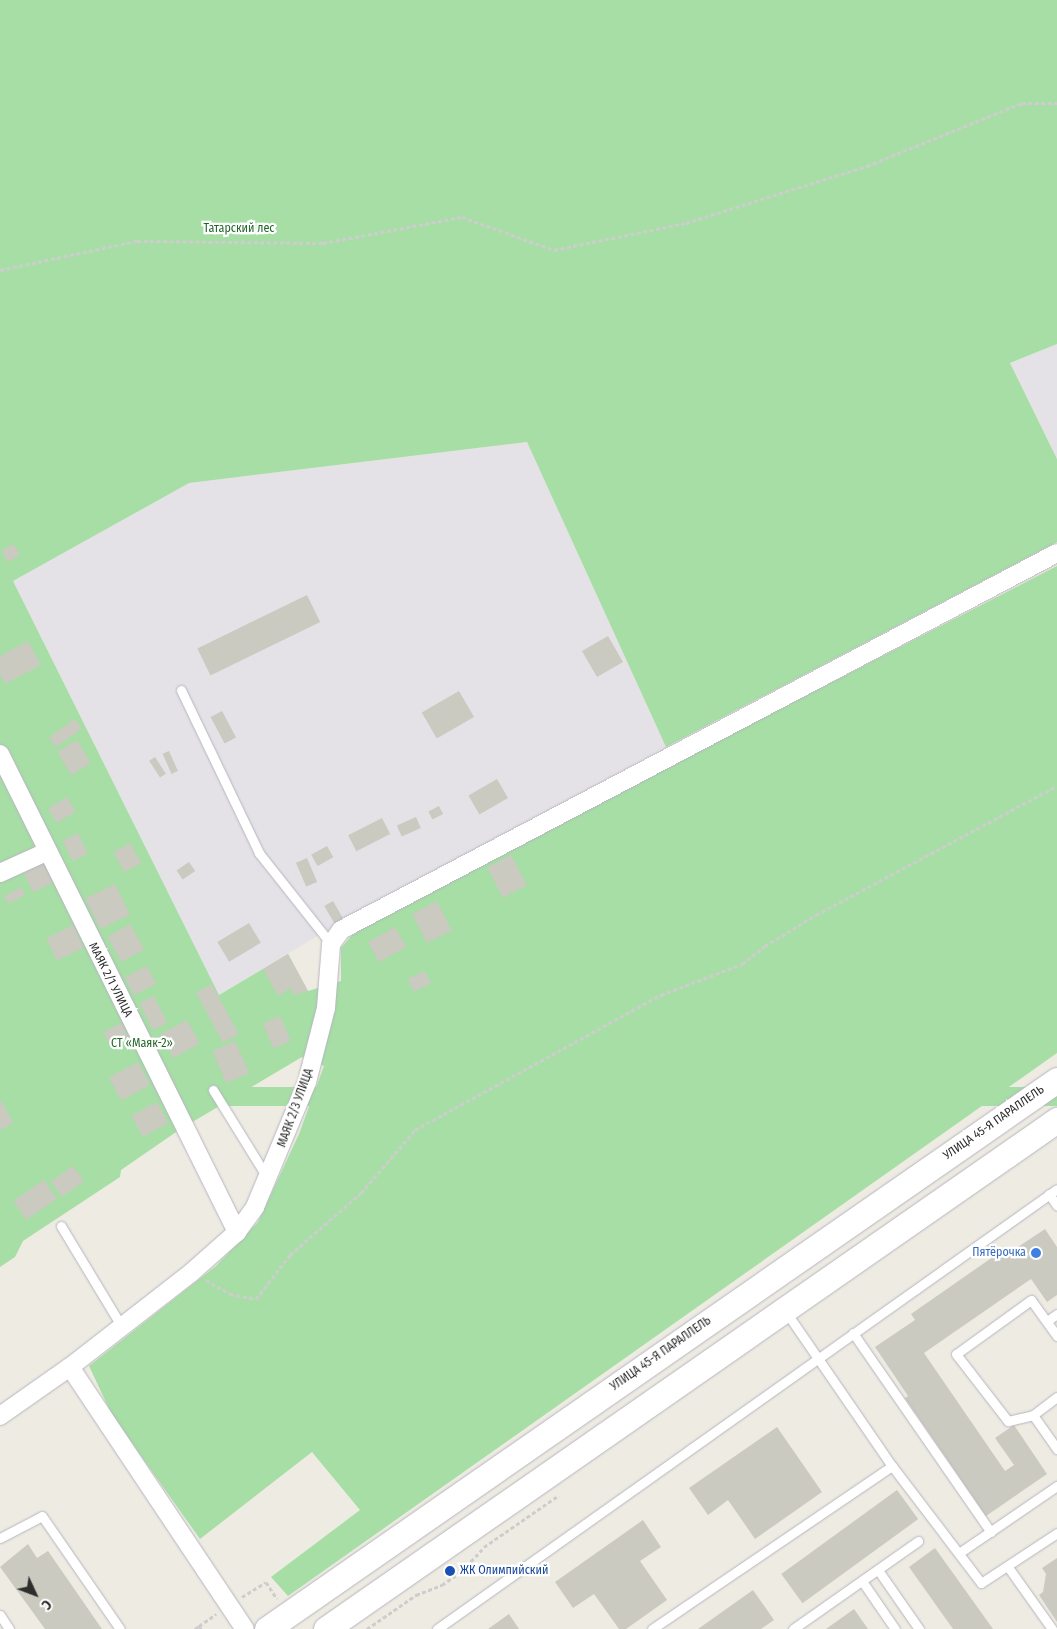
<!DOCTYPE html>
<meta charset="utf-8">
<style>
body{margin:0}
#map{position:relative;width:1057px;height:1629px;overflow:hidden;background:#eeece2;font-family:"Fira Sans Condensed",sans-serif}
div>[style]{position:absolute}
.industrial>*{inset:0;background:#e5e2e7}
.green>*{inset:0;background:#a6dea5;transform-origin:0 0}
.building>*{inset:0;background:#cacac0;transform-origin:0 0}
.path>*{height:3px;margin-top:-1.5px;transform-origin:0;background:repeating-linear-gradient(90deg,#cdcdcd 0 4px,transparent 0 6.5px)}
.roads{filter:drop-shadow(0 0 1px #b7b5c0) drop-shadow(0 0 1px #b7b5c0)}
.lane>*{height:9px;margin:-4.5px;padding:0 4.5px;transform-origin:4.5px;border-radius:4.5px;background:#fff}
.street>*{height:18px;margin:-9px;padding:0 9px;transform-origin:9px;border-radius:9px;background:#fff}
.secondary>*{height:25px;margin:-12.5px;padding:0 12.5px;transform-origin:12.5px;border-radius:12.5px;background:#fff}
.dots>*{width:14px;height:14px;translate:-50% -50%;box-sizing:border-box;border:2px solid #fff;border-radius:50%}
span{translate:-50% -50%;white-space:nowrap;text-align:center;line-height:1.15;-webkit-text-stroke:4.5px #fff;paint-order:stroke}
.park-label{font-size:12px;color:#23662a}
.street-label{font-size:12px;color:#2e2e2e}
.shop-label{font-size:12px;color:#366cbe}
.right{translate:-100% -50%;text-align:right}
.transit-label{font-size:12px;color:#164399}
.left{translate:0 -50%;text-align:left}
.north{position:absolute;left:10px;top:1569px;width:50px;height:50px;-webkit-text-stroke:4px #fff;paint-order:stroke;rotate:133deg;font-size:14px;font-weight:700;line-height:20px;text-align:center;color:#2e2e2e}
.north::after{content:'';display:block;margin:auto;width:18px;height:22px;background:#2e2e2e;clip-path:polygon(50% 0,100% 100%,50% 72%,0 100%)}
</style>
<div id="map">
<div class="industrial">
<div style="clip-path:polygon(1057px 344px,1057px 459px,1010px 363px)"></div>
<div style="clip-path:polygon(527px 442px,666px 747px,329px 929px,219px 995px,13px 581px,188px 483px)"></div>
</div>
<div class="green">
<div style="clip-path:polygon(0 0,1057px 0,1057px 344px,1010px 363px,1057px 459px,1057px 542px,666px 747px,527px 442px,189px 483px,13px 581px,219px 995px,288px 954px,308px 991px,341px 981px,341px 948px,352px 935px,406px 902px,1057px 566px,1057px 1053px,288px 1596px,271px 1577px,360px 1510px,312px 1452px,200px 1539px,112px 1415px,89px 1366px,216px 1266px,258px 1222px,299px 1134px,324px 1066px,302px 1057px,179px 1130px,121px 1170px,120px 1177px,23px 1241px,15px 1257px,0 1267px)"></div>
<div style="left:1057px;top:1087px;width:19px;height:945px;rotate:90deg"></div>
</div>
<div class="building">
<div style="left:14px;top:544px;width:13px;height:14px;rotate:63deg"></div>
<div style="left:307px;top:595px;width:30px;height:122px;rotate:64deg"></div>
<div style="left:608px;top:636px;width:30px;height:30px;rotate:60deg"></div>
<div style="clip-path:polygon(28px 641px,41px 665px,5px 684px,0 675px,0 656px)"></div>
<div style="left:459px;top:691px;width:30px;height:43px;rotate:60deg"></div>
<div style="left:222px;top:711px;width:30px;height:13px;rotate:62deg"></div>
<div style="left:75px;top:719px;width:12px;height:32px;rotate:55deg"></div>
<div style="left:77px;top:740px;width:27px;height:23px;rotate:59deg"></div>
<div style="left:169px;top:751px;width:22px;height:7px;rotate:66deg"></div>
<div style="left:155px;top:757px;width:20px;height:7px;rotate:57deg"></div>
<div style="left:497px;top:779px;width:22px;height:33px;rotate:60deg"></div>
<div style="left:67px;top:797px;width:17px;height:22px;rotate:59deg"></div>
<div style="left:439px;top:806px;width:9px;height:12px;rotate:63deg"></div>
<div style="left:416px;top:817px;width:12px;height:21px;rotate:66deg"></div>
<div style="left:382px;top:818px;width:18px;height:38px;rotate:63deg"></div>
<div style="left:78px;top:833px;width:23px;height:17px;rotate:65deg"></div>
<div style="left:130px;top:843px;width:23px;height:19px;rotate:61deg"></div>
<div style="left:327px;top:846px;width:13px;height:18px;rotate:61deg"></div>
<div style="left:511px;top:855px;width:34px;height:27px;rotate:62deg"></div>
<div style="left:307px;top:858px;width:26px;height:12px;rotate:67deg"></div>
<div style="left:189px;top:862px;width:11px;height:15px;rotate:56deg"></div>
<div style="left:43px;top:863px;width:22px;height:22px;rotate:63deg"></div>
<div style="left:115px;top:884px;width:34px;height:33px;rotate:64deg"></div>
<div style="left:21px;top:887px;width:9px;height:19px;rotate:63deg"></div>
<div style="left:333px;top:901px;width:22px;height:10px;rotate:60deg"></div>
<div style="left:437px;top:901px;width:33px;height:28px;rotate:63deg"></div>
<div style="left:249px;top:923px;width:23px;height:37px;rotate:59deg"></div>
<div style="left:130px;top:924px;width:29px;height:26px;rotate:61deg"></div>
<div style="left:73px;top:925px;width:25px;height:30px;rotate:64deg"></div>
<div style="left:395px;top:927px;width:23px;height:31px;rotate:61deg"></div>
<div style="clip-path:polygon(288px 954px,308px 991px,294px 995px,290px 988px,278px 996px,263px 969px)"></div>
<div style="left:147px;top:966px;width:20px;height:25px;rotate:63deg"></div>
<div style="left:425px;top:971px;width:14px;height:19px;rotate:65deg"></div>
<div style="left:212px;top:984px;width:57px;height:18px;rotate:62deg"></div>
<div style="left:154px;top:996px;width:30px;height:16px;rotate:64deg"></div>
<div style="left:280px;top:1016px;width:27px;height:19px;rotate:66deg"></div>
<div style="left:187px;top:1020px;width:27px;height:30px;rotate:62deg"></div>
<div style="left:121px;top:1023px;width:16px;height:20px;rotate:63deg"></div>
<div style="left:235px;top:1041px;width:35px;height:25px;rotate:66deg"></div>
<div style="left:138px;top:1062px;width:26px;height:33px;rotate:62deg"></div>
<div style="clip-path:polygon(2px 1101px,13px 1123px,0 1130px,0 1102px)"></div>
<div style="left:157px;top:1102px;width:24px;height:29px;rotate:62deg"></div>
<div style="left:73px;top:1166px;width:19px;height:27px;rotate:55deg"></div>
<div style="left:44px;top:1180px;width:23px;height:37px;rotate:56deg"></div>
<div style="clip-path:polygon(1045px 1229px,1057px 1247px,1057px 1295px,1047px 1302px,1031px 1279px,924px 1353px,1005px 1471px,1014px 1465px,995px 1438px,1014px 1425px,1047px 1474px,986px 1516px,905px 1398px,908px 1396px,875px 1347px,915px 1320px,911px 1314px,1000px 1252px,1003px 1257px)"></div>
<div style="clip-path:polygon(777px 1427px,822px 1492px,755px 1539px,728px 1500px,708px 1515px,689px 1488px)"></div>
<div style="left:897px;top:1490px;width:36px;height:143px;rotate:54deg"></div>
<div style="clip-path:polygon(643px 1520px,661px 1547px,640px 1561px,667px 1600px,626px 1629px,619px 1629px,594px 1594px,573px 1608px,555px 1582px)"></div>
<div style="clip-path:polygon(28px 1544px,37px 1558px,48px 1551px,102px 1629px,45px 1629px,0 1567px)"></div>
<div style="clip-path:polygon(935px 1548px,993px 1629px,953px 1629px,909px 1567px)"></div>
<div style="clip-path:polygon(1057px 1558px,1057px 1622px,1039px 1595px,1043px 1592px,1046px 1574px,1042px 1568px)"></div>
<div style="clip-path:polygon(753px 1590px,774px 1620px,761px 1629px,698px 1629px)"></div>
<div style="clip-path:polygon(854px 1609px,868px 1629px,826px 1629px)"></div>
<div style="clip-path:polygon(509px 1614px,519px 1629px,488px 1629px)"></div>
</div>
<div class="path">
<div style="left:0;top:270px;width:140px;rotate:-12deg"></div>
<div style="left:137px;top:241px;width:186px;rotate:0.6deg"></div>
<div style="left:323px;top:243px;width:141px;rotate:-10.6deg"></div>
<div style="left:462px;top:217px;width:98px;rotate:19.7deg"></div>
<div style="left:554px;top:250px;width:135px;rotate:-11.6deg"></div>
<div style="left:686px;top:223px;width:190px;rotate:-17.5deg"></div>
<div style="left:867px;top:166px;width:167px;rotate:-22.1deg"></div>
<div style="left:1022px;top:103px;width:35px"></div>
<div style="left:206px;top:1280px;width:28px;rotate:30deg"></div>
<div style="left:230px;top:1294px;width:26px;rotate:11deg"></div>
<div style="left:256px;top:1299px;width:56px;rotate:-52.3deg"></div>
<div style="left:290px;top:1255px;width:94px;rotate:-41.1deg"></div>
<div style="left:361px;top:1193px;width:83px;rotate:-49.4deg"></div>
<div style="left:415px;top:1130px;width:281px;rotate:-28.8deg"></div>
<div style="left:661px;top:995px;width:87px;rotate:-20.9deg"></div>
<div style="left:742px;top:964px;width:29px;rotate:-38deg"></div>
<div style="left:765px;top:946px;width:60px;rotate:-31.3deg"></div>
<div style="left:816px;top:915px;width:273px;rotate:-28.2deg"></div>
<div style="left:242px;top:1597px;width:28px;rotate:-32deg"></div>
<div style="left:266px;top:1582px;width:20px;rotate:57deg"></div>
<div style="left:195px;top:1629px;width:5px;rotate:-37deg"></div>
<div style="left:201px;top:1629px;width:4px;rotate:-124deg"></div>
<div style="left:199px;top:1626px;width:21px;rotate:-35deg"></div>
<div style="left:367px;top:1629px;width:60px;rotate:-34.8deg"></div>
<div style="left:416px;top:1595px;width:28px;rotate:-21deg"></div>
<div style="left:442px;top:1585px;width:24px;rotate:-35deg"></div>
<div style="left:462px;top:1571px;width:33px;rotate:-47deg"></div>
<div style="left:484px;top:1547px;width:91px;rotate:-34.7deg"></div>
</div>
<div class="roads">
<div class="lane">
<div style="left:181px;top:690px;width:181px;rotate:64.4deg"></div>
<div style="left:259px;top:853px;width:116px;rotate:51.6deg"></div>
<div style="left:213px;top:1090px;width:102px;rotate:58.2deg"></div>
<div style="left:1049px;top:1194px;width:14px;rotate:56deg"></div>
<div style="left:61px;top:1226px;width:118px;rotate:58.9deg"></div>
<div style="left:786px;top:1312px;width:187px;rotate:55.5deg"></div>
<div style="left:892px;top:1466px;width:147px;rotate:52.7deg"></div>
<div style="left:981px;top:1583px;width:91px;rotate:-33.3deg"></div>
<div style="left:1047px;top:1321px;width:12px;rotate:-35deg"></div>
<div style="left:853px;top:1333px;width:242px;rotate:55.3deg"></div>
<div style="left:1057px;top:1336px;width:44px;rotate:-125.8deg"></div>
<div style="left:1031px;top:1300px;width:92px;rotate:144.2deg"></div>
<div style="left:956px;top:1354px;width:85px;rotate:52.2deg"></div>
<div style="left:1008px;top:1421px;width:26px;rotate:-13deg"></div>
<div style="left:1033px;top:1415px;width:30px;rotate:-37deg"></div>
<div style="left:1033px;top:1415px;width:42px;rotate:54.8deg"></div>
<div style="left:0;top:1538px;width:47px;rotate:-27.6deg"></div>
<div style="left:42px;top:1516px;width:137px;rotate:55.4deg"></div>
<div style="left:959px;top:1553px;width:119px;rotate:-34.4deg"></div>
<div style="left:1008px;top:1567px;width:76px;rotate:54.6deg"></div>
<div style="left:878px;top:1570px;width:72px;rotate:55.2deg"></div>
<div style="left:862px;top:1581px;width:58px;rotate:55.5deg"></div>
<div style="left:0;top:1615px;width:17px;rotate:57deg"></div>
<div style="left:437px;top:1629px;width:760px;rotate:-35.36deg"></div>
<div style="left:652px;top:1629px;width:290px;rotate:-34.2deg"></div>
<div style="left:793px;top:1629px;width:153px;rotate:-35.1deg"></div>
</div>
<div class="street">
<div style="left:0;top:754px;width:534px;rotate:63.63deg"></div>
<div style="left:0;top:873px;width:51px;rotate:-24.5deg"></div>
<div style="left:70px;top:1367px;width:315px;rotate:56.3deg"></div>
<div style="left:0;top:1416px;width:85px;rotate:-35deg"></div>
<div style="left:70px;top:1367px;width:155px;rotate:-37.9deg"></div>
<div style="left:192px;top:1272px;width:60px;rotate:-41.6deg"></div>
<div style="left:237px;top:1232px;width:31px;rotate:-54deg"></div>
<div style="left:255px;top:1207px;width:135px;rotate:-67.4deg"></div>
<div style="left:307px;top:1082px;width:76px;rotate:-75.6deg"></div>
<div style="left:326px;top:1008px;width:64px;rotate:-85.5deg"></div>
<div style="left:331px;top:944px;width:17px;rotate:-54deg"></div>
<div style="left:341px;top:930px;width:809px;rotate:-27.77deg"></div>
</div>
<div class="secondary">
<div style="left:267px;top:1629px;width:962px;rotate:-34.8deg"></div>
<div style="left:326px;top:1629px;width:891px;rotate:-34.85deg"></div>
</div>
</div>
<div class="dots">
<div style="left:1036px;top:1253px;background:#3f7fe0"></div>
<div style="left:450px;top:1571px;background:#1a4fb4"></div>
</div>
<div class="park-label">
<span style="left:239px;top:229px">Татарский лес</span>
<span style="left:142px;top:1044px">СТ «Маяк-2»</span>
</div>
<div class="street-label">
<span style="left:110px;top:980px;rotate:63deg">МАЯК 2/1 УЛИЦА</span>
<span style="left:296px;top:1108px;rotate:-70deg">МАЯК 2/3 УЛИЦА</span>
<span style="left:994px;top:1123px;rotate:-35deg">УЛИЦА 45-Я ПАРАЛЛЕЛЬ</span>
<span style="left:661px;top:1354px;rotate:-35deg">УЛИЦА 45-Я ПАРАЛЛЕЛЬ</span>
</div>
<div class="shop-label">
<span class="right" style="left:1026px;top:1253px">Пятёрочка</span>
</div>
<div class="transit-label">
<span class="left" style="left:460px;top:1571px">ЖК Олимпийский</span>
</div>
<div class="north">С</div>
</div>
